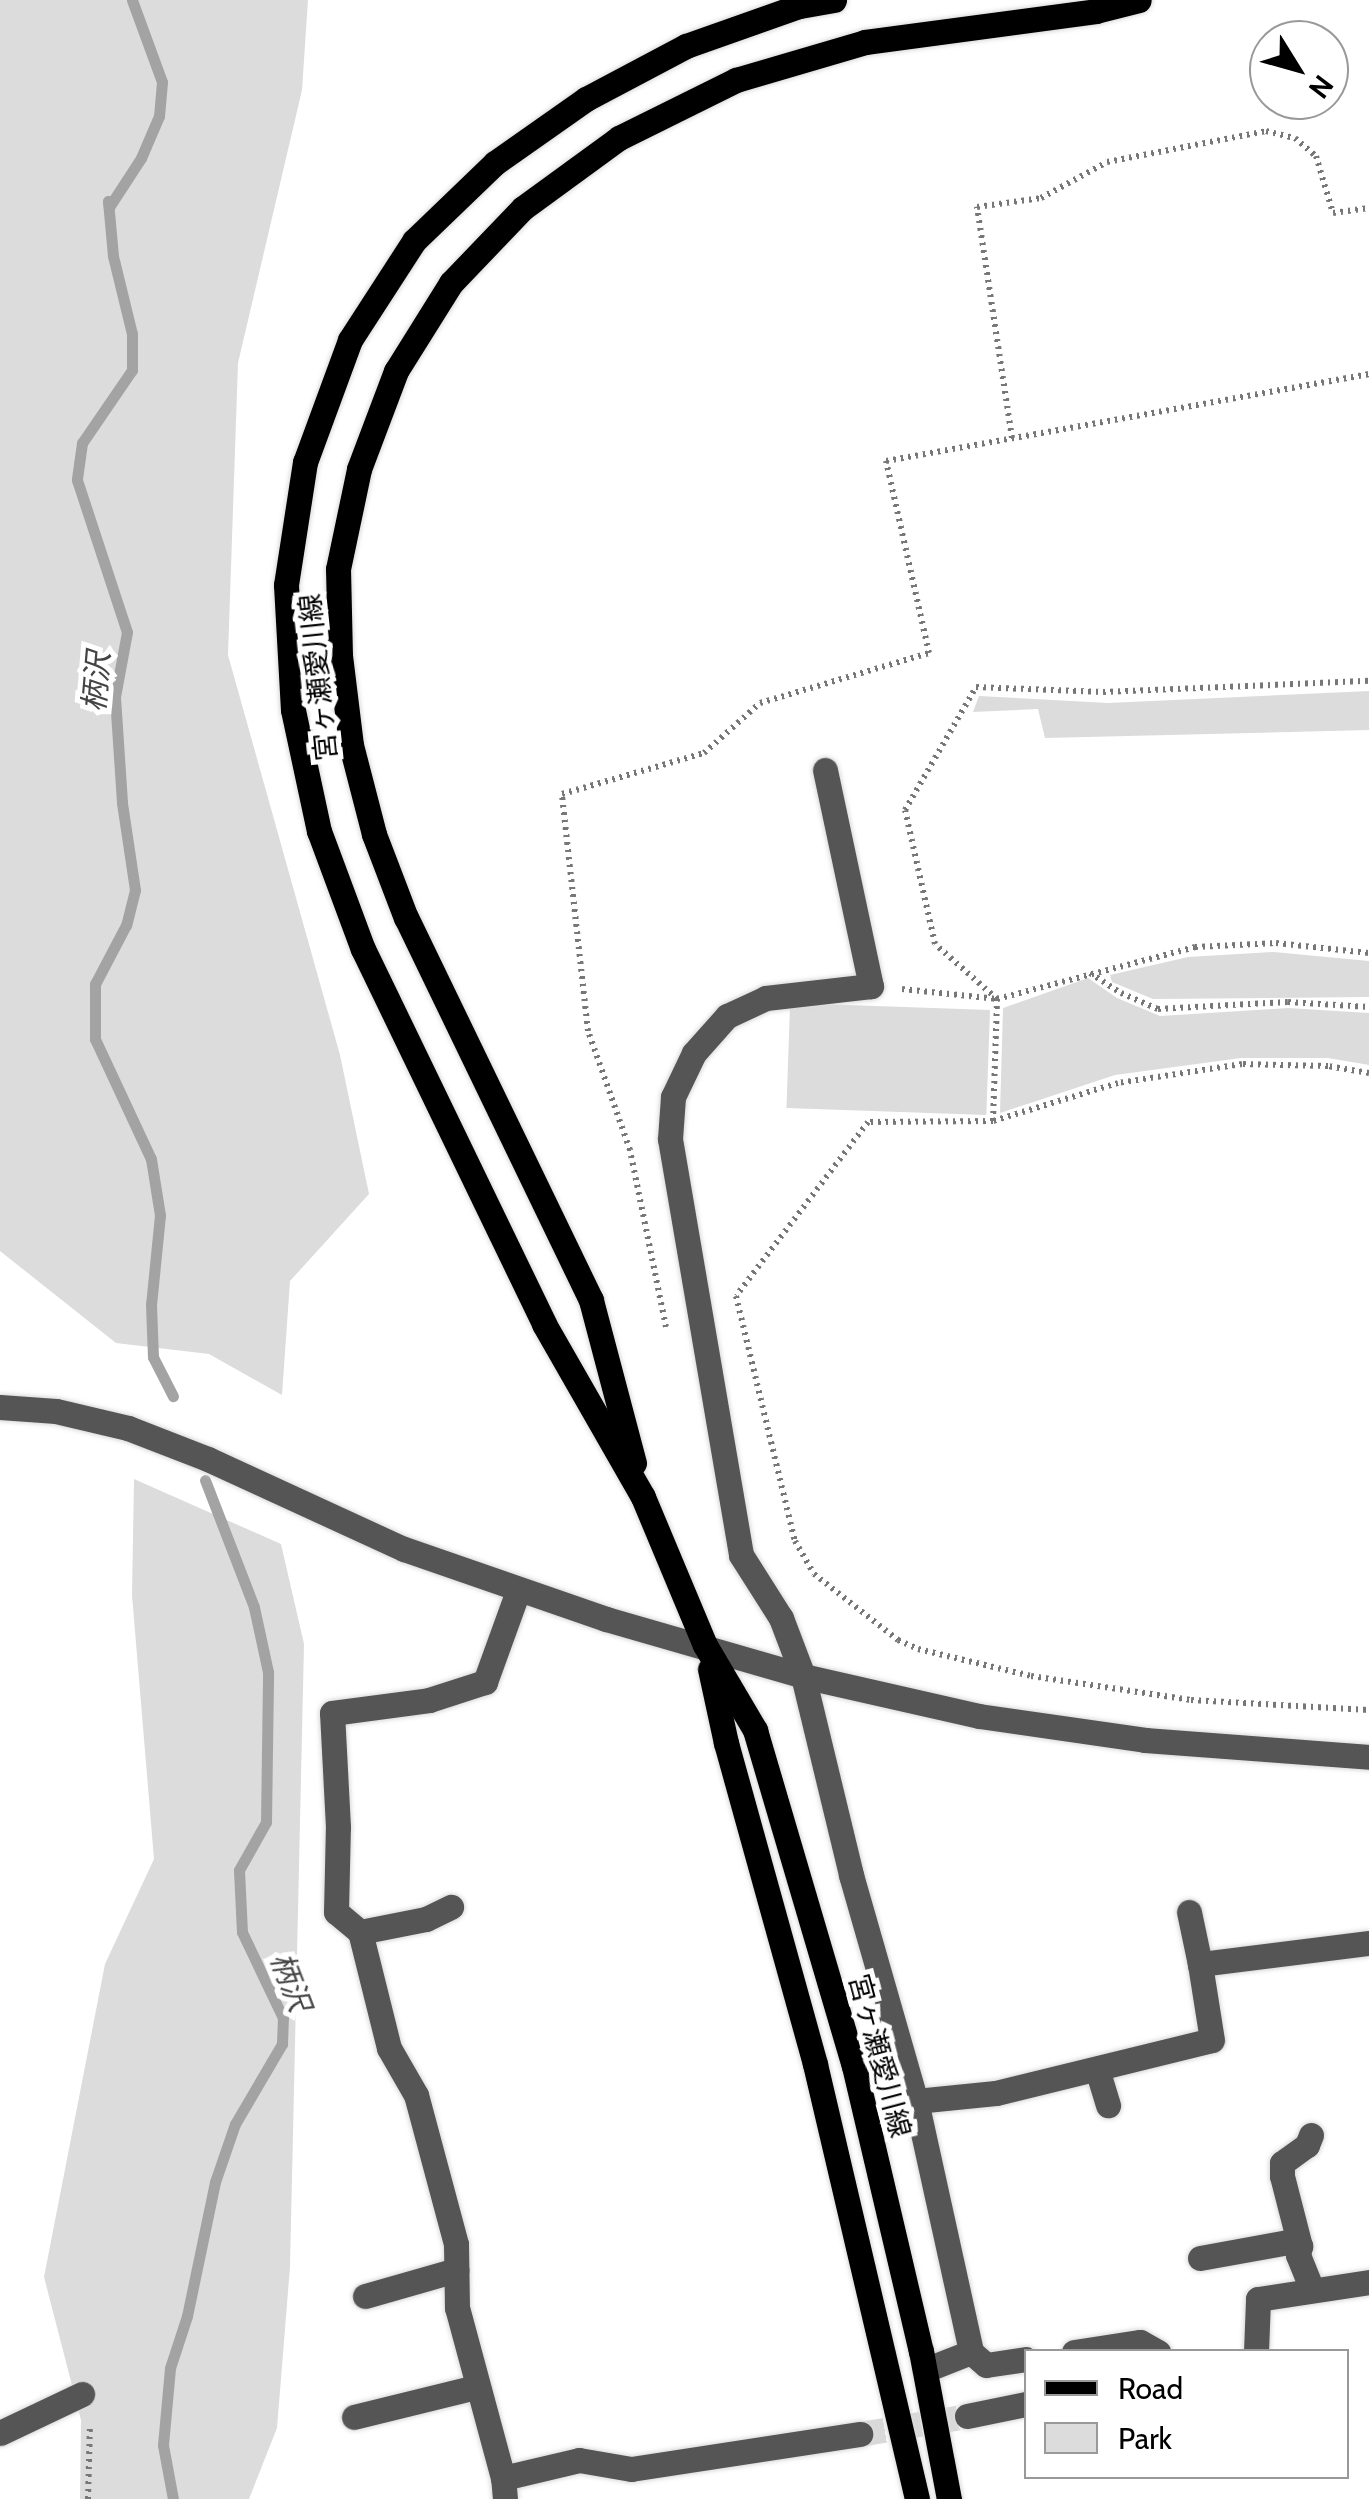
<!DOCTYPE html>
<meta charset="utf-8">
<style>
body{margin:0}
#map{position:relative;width:1369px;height:2499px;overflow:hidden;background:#fff;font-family:Cabin,"Noto Sans JP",sans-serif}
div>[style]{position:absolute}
.green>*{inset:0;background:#dcdcdc;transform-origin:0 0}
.stream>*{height:11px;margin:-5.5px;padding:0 5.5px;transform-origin:5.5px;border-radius:5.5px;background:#a3a3a3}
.minor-tunnel>*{height:25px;margin-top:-12.5px;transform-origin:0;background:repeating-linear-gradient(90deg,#d9d9d9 0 25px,transparent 0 37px)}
.path>*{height:6px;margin-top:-3px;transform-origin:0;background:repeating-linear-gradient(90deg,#777 0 2.5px,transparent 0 7.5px)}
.roads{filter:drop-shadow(0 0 2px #dbdbdb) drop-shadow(0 0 2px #dbdbdb)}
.minor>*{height:25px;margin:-12.5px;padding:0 12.5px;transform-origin:12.5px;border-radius:12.5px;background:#555}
.major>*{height:25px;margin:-12.5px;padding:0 12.5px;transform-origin:12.5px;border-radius:12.5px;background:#000}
span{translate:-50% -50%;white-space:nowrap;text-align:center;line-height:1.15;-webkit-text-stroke:10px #fff;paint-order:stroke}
.street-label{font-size:28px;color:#000}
.water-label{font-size:30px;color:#444;font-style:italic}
.legend{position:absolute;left:1024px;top:2349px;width:325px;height:130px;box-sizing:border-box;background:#fff;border:2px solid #999;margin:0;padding:12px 18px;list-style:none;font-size:30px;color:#000}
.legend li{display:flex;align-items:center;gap:20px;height:50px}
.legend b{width:50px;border:2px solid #999}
.north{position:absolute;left:1249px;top:20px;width:100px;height:100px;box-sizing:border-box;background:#fff;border:2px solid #999;border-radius:50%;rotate:127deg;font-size:28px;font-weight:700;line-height:40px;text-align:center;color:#000}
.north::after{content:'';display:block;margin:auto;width:35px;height:45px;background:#000;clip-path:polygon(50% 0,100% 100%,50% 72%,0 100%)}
</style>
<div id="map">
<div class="green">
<div style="clip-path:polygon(0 0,308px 0,302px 90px,238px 363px,228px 655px,340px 1055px,369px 1194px,290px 1281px,282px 1395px,209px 1354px,116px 1343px,0 1251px)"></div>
<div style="clip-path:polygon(1369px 691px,1369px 730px,1045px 738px,1038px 709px,973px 712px,979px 696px,1108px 703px)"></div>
<div style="clip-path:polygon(1274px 952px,1369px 961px,1369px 997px,1153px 999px,1112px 982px,1110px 975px,1188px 957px)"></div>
<div style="clip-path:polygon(1088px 978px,1117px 998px,1160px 1016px,1288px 1008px,1369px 1013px,1369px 1065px,1328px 1058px,1241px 1058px,1115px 1075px,1000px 1113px,1003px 1008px)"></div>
<div style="left:990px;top:1010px;width:105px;height:200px;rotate:92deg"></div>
<div style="clip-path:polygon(134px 1479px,281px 1544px,304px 1644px,290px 2267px,277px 2428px,249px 2499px,80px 2499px,81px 2420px,44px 2277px,105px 1964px,154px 1859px,132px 1595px)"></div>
</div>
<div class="stream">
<div style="left:132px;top:0;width:87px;rotate:69.9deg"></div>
<div style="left:162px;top:82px;width:34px;rotate:95deg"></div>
<div style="left:159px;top:116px;width:46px;rotate:113.2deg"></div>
<div style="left:141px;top:158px;width:59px;rotate:123.1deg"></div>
<div style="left:109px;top:207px;width:6px;rotate:-99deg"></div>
<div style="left:108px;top:201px;width:55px;rotate:84.8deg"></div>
<div style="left:113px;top:256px;width:80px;rotate:76.3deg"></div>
<div style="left:132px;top:334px;width:36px;rotate:90deg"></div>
<div style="left:132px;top:370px;width:88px;rotate:124.4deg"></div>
<div style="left:82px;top:443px;width:37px;rotate:98deg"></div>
<div style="left:77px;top:480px;width:160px;rotate:71.8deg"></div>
<div style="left:127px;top:632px;width:66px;rotate:100.5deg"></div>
<div style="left:115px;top:697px;width:106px;rotate:86.2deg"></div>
<div style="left:122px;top:803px;width:88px;rotate:81.5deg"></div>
<div style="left:135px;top:890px;width:36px;rotate:104deg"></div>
<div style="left:126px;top:925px;width:67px;rotate:117.7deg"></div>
<div style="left:95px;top:984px;width:55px;rotate:90deg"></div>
<div style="left:95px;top:1039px;width:132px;rotate:65deg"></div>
<div style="left:151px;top:1159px;width:57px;rotate:80.9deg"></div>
<div style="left:160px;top:1215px;width:90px;rotate:95.7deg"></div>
<div style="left:151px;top:1305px;width:52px;rotate:87.8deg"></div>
<div style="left:153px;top:1357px;width:44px;rotate:62.9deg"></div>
<div style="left:173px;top:2499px;width:55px;rotate:-100.5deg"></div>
<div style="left:163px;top:2445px;width:77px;rotate:-84.8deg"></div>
<div style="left:170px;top:2368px;width:55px;rotate:-71.9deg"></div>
<div style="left:187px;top:2316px;width:137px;rotate:-78.2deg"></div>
<div style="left:215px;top:2182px;width:61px;rotate:-71deg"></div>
<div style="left:235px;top:2124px;width:93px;rotate:-59.6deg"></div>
<div style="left:282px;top:2044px;width:26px;rotate:-88deg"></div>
<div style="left:283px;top:2018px;width:95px;rotate:-115.5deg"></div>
<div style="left:242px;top:1932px;width:62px;rotate:-92.8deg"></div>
<div style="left:239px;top:1870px;width:55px;rotate:-60.6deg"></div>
<div style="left:266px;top:1822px;width:150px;rotate:-89.2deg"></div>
<div style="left:268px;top:1672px;width:66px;rotate:-102.2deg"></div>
<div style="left:254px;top:1607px;width:136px;rotate:-111.1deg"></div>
</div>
<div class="minor-tunnel">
<div style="left:860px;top:2434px;width:109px;rotate:-9.5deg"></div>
</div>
<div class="path">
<div style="left:1012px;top:438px;width:234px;rotate:-98.6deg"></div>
<div style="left:977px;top:207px;width:65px;rotate:-8deg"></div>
<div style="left:1041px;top:198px;width:75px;rotate:-28.6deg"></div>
<div style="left:1107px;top:162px;width:162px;rotate:-11deg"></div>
<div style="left:1266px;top:131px;width:30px;rotate:14deg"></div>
<div style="left:1295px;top:138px;width:28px;rotate:41deg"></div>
<div style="left:1316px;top:156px;width:59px;rotate:73.4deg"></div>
<div style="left:1333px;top:213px;width:36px;rotate:-8deg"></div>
<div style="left:1090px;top:973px;width:37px;rotate:33deg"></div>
<div style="left:1121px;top:993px;width:40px;rotate:23.4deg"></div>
<div style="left:1158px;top:1009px;width:130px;rotate:-3.1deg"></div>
<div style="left:1288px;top:1002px;width:81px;rotate:3.5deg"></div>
<div style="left:902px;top:989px;width:96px;rotate:6deg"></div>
<div style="left:997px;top:999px;width:205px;rotate:-14.7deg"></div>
<div style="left:1195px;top:947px;width:81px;rotate:-2.8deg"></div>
<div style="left:1276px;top:943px;width:94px;rotate:6.1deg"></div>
<div style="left:1369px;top:1073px;width:42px;rotate:-170.3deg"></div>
<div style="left:1328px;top:1066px;width:86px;rotate:-178.7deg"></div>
<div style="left:1242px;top:1064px;width:125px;rotate:171.3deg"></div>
<div style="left:1118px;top:1083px;width:131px;rotate:163.1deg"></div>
<div style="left:993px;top:1121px;width:125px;rotate:179.5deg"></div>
<div style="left:868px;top:1122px;width:218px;rotate:127.2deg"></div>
<div style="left:736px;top:1296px;width:252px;rotate:76.5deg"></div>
<div style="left:795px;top:1541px;width:38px;rotate:60deg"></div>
<div style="left:814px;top:1574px;width:107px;rotate:38.2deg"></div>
<div style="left:898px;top:1640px;width:22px;rotate:24deg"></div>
<div style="left:918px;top:1649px;width:116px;rotate:13.4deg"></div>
<div style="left:1031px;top:1676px;width:162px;rotate:8.5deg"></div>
<div style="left:1191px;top:1700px;width:178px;rotate:3.2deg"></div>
<div style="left:993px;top:1121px;width:122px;rotate:-88.1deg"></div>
<div style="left:997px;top:999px;width:83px;rotate:-138.4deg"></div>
<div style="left:935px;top:944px;width:137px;rotate:-102.6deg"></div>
<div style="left:905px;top:810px;width:142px;rotate:-60deg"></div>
<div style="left:976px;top:687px;width:127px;rotate:2.3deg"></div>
<div style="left:1103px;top:692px;width:266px;rotate:-2.4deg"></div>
<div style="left:666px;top:1327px;width:181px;rotate:-101.5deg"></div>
<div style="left:630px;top:1150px;width:126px;rotate:-109.4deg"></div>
<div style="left:588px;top:1031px;width:238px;rotate:-96.3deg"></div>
<div style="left:562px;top:794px;width:148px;rotate:-16.1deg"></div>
<div style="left:704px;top:753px;width:75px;rotate:-41.8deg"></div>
<div style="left:760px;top:703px;width:176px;rotate:-16.5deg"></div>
<div style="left:929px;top:653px;width:197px;rotate:-102.6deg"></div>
<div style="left:886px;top:461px;width:491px;rotate:-10.2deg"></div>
<div style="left:88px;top:2499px;width:74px;rotate:-88.5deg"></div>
</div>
<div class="roads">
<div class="minor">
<div style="left:825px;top:770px;width:221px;rotate:78deg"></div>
<div style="left:871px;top:986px;width:106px;rotate:173.5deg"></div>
<div style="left:766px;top:998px;width:43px;rotate:155.2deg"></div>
<div style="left:727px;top:1016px;width:50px;rotate:131.7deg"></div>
<div style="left:694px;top:1053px;width:49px;rotate:115.5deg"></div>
<div style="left:673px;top:1097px;width:42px;rotate:94.1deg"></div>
<div style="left:670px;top:1139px;width:422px;rotate:80.3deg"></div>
<div style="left:741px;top:1555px;width:75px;rotate:57.6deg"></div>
<div style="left:781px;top:1618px;width:62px;rotate:69.2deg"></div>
<div style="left:803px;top:1676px;width:205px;rotate:76.4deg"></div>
<div style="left:851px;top:1875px;width:235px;rotate:74deg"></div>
<div style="left:916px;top:2101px;width:257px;rotate:77.6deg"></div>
<div style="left:971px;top:2352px;width:20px;rotate:41deg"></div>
<div style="left:986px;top:2365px;width:40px;rotate:-8.5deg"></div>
<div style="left:0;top:1407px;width:56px;rotate:4.1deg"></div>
<div style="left:56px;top:1411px;width:74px;rotate:13.3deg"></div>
<div style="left:128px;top:1428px;width:86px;rotate:21.2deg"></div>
<div style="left:208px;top:1459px;width:216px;rotate:24.7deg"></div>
<div style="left:404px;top:1549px;width:214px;rotate:19.1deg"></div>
<div style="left:606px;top:1619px;width:205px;rotate:16.1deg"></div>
<div style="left:803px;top:1676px;width:180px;rotate:12.8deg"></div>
<div style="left:979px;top:1716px;width:168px;rotate:8.2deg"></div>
<div style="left:1145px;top:1740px;width:225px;rotate:4.3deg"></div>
<div style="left:1189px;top:1912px;width:53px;rotate:78.1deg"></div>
<div style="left:360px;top:1932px;width:67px;rotate:-11.1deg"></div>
<div style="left:426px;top:1919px;width:28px;rotate:-26deg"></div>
<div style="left:1097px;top:2069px;width:38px;rotate:73deg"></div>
<div style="left:916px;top:2101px;width:80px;rotate:-5.7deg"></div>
<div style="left:996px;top:2093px;width:222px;rotate:-13.8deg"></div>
<div style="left:1212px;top:2040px;width:77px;rotate:-99deg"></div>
<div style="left:1200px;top:1964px;width:170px;rotate:-7.1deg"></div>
<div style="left:1311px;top:2135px;width:11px;rotate:112deg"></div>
<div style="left:1307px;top:2145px;width:31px;rotate:144deg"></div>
<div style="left:1282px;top:2163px;width:13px;rotate:90deg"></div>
<div style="left:1282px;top:2176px;width:72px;rotate:75.6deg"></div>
<div style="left:1300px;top:2246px;width:9px;rotate:103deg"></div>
<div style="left:1298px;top:2255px;width:37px;rotate:68deg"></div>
<div style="left:1200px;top:2258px;width:89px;rotate:-10.3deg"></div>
<div style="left:1288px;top:2242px;width:13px;rotate:18deg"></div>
<div style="left:365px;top:2296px;width:95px;rotate:-15.9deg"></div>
<div style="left:1074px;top:2352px;width:67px;rotate:-8.6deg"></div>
<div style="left:1140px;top:2342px;width:21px;rotate:29deg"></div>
<div style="left:1256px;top:2352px;width:53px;rotate:-87.8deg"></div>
<div style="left:1258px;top:2299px;width:112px;rotate:-8.7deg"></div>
<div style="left:925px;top:2370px;width:49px;rotate:-21.4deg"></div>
<div style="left:967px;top:2416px;width:60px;rotate:-11.5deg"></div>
<div style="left:354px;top:2417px;width:126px;rotate:-13.8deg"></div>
<div style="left:0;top:2433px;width:91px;rotate:-25.4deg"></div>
<div style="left:503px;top:2478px;width:176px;rotate:-105.1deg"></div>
<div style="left:457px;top:2308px;width:64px;rotate:-90.9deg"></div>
<div style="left:456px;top:2244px;width:154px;rotate:-105deg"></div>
<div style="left:416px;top:2095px;width:54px;rotate:-119.9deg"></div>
<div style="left:389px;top:2048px;width:120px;rotate:-104deg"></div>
<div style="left:360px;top:1932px;width:31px;rotate:-140deg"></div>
<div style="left:336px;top:1912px;width:85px;rotate:-88.7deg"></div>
<div style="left:338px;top:1827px;width:114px;rotate:-93deg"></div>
<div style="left:332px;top:1713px;width:98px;rotate:-7.6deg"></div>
<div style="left:429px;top:1700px;width:59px;rotate:-17.8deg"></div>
<div style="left:485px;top:1682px;width:97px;rotate:-70.1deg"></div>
<div style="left:505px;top:2499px;width:21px;rotate:-95deg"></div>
<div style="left:503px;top:2478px;width:78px;rotate:-13.3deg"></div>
<div style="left:579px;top:2460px;width:53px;rotate:9.8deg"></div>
<div style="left:631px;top:2469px;width:232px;rotate:-8.7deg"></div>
</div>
<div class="major">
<div style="left:834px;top:0;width:36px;rotate:170deg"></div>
<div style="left:799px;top:6px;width:120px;rotate:160.5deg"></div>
<div style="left:686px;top:46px;width:113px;rotate:152.1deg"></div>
<div style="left:586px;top:99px;width:111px;rotate:144.9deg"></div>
<div style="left:495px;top:163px;width:112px;rotate:136.1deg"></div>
<div style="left:414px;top:241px;width:118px;rotate:122.9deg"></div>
<div style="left:350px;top:340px;width:130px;rotate:110.2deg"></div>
<div style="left:305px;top:462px;width:124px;rotate:98.8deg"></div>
<div style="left:286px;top:585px;width:125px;rotate:86.8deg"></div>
<div style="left:293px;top:710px;width:124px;rotate:77.9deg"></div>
<div style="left:319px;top:831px;width:126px;rotate:69.6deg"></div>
<div style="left:363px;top:949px;width:416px;rotate:64.2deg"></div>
<div style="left:544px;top:1324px;width:199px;rotate:60.2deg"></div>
<div style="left:643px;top:1497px;width:160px;rotate:67.3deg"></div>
<div style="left:705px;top:1645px;width:99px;rotate:59.5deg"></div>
<div style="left:755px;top:1730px;width:350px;rotate:73.6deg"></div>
<div style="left:854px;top:2066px;width:293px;rotate:76.8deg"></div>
<div style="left:921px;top:2351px;width:151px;rotate:79.3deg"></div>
<div style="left:634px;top:1463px;width:169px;rotate:-104.8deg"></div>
<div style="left:591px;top:1300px;width:424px;rotate:-115.8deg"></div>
<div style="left:406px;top:918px;width:90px;rotate:-110.9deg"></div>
<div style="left:374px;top:834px;width:92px;rotate:-104.5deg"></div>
<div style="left:351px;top:745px;width:90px;rotate:-97deg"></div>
<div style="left:340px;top:656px;width:87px;rotate:-91.3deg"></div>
<div style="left:338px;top:569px;width:102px;rotate:-78.1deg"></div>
<div style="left:359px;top:469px;width:105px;rotate:-69.3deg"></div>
<div style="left:396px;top:371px;width:104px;rotate:-58deg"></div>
<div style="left:451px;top:283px;width:104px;rotate:-46.2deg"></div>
<div style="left:523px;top:208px;width:119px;rotate:-36.1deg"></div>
<div style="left:619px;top:138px;width:131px;rotate:-26.4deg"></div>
<div style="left:736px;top:80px;width:134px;rotate:-16.4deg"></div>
<div style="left:865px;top:42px;width:233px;rotate:-7.6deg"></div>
<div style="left:1096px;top:11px;width:44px;rotate:-14.3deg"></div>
<div style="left:710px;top:1669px;width:76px;rotate:77.8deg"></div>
<div style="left:726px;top:1743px;width:333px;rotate:74.5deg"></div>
<div style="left:815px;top:2064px;width:447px;rotate:76.8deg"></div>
</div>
</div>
<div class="street-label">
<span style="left:318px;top:677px;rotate:-96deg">宮ヶ瀬愛川線</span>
<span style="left:880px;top:2056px;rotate:75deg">宮ヶ瀬愛川線</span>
</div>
<div class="water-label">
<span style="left:97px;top:682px;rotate:-85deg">柄沢</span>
<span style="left:290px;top:1982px;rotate:69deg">柄沢</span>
</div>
<ul class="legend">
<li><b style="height:12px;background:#000"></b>Road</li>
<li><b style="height:28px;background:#dcdcdc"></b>Park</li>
</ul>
<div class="north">N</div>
</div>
